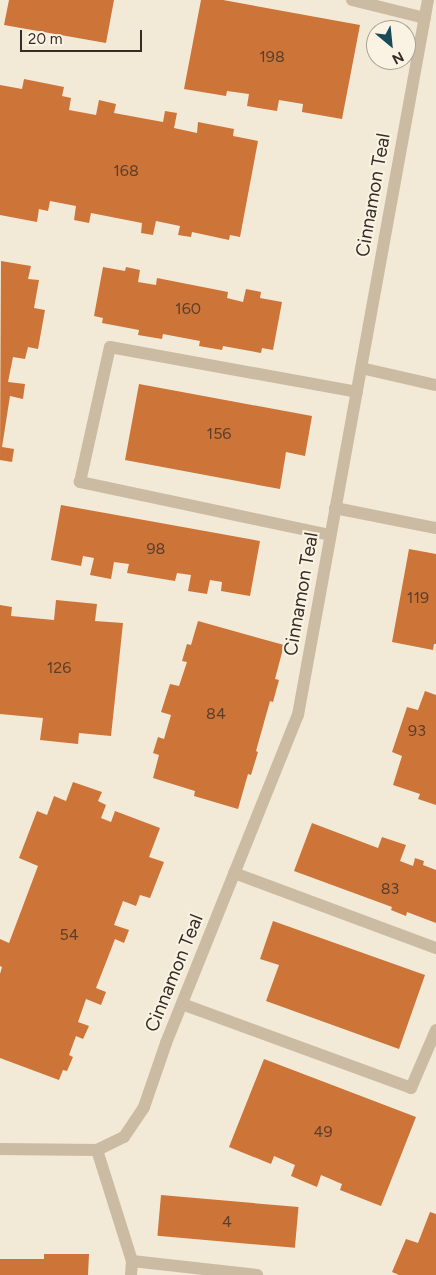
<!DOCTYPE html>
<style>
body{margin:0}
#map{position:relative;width:436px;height:1275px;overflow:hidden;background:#f2e9d6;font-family:Figtree,sans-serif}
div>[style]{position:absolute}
.building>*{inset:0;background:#cd7439;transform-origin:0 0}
.lane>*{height:12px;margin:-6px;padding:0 6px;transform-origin:6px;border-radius:6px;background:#cbbba2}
.street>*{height:12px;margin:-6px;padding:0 6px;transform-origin:6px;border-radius:6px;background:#cbbba2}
span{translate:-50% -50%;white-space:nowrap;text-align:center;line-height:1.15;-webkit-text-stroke:4px #faf3e3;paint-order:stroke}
.number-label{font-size:16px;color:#5b3e2a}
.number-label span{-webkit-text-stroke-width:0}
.street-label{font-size:19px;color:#352c25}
.north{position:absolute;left:366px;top:20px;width:50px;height:50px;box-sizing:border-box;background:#faf3e3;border:1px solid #aba397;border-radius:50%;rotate:152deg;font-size:14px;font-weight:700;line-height:20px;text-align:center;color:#352c25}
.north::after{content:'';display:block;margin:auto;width:18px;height:22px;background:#184a58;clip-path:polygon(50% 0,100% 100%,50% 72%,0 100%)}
.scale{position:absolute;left:20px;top:30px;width:122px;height:22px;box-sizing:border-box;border:2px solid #352c25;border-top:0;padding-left:6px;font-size:15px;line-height:18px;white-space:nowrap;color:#352c25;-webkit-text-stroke:4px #faf3e3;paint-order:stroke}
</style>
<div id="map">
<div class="building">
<div style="clip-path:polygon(9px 0,114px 0,106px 43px,4px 25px)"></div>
<div style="clip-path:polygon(201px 0,223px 0,360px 25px,342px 119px,302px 112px,303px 104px,279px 100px,277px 111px,247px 106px,249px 94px,227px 91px,226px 96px,184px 89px)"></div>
<div style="clip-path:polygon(24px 79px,64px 87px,62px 96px,71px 98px,69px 110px,96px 115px,99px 100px,116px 104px,114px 113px,163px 122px,165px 111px,177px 113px,174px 128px,197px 133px,198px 122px,234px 129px,233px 136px,258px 141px,240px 237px,230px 235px,229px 240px,192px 232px,191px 237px,178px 235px,180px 226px,156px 221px,153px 235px,141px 233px,142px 223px,91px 213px,89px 223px,74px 220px,76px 206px,50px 201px,48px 211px,39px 209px,37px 222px,0 215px,0 85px,22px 89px)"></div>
<div style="clip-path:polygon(1px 261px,31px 266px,28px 279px,39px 280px,34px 308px,45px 310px,38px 349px,28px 347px,25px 359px,13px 357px,8px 382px,25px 384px,23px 399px,10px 396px,2px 447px,14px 449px,12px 462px,0 460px)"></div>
<div style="clip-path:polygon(103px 267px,125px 271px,126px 267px,140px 270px,138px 282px,156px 285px,157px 278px,228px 292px,227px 298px,243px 302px,246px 289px,261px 292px,260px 298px,282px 302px,273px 350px,262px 348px,261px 353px,223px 346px,222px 350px,199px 346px,200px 341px,163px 334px,162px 339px,138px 335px,139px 330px,102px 323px,103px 318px,94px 316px)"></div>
<div style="clip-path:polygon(139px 384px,312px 416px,305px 456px,286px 452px,280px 489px,125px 460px)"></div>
<div style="clip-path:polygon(61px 505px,260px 541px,250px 596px,221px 591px,222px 582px,210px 580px,207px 594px,188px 591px,191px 575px,177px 573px,175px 581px,127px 573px,129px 564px,114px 562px,111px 579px,90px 575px,94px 558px,83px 556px,81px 566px,51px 560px)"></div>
<div style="clip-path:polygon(409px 549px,436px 554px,436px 644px,434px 644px,433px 650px,392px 642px)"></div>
<div style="clip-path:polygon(56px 600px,97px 604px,95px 621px,123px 623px,111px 736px,79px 733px,78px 744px,40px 740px,43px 718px,0 714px,0 605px,12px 607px,11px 616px,54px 620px)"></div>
<div style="clip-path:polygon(198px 621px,284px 645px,275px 679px,279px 680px,273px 702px,270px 701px,256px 751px,258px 752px,251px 775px,248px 774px,238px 809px,194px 796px,195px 791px,153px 778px,159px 755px,153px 753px,158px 737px,164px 739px,171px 715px,161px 712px,170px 684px,179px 686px,187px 662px,182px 661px,187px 644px,191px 645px)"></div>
<div style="clip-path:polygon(425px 691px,436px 695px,436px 805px,418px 799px,420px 794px,393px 785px,402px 756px,392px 752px,407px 707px,418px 710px)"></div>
<div style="clip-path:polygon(73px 782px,102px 792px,98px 801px,106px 805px,101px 818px,111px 822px,115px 811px,160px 828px,149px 857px,164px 862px,150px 898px,140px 895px,136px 906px,123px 901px,114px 925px,129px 930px,124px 943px,115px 939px,96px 988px,106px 992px,101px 1005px,86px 999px,78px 1022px,89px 1026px,83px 1039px,76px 1036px,69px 1055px,73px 1057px,67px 1071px,63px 1070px,59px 1080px,0 1058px,0 974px,2px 967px,0 966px,0 939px,9px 943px,38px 866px,19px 858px,37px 811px,47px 815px,54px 796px,66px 801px)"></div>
<div style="clip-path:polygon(312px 823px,378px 848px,382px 837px,406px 845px,400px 861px,413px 866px,415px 858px,424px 861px,423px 865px,436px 870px,436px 923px,407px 912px,406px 916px,391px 910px,392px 907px,294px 871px)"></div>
<div style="clip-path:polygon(273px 921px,425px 975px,399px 1049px,266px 1001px,279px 965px,260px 959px)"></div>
<div style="clip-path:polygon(264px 1059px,416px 1117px,381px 1206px,340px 1190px,342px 1184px,321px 1175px,317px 1187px,291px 1176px,295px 1165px,274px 1156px,271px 1164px,229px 1147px)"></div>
<div style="left:161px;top:1195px;width:138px;height:41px;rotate:5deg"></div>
<div style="clip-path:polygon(430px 1212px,436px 1214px,436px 1275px,399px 1275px,392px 1272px,406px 1239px,418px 1243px)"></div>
<div style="clip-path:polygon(44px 1254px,89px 1254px,88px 1275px,0 1275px,0 1259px,44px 1259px)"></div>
</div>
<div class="lane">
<div style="left:352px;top:0;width:75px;rotate:13.9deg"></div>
<div style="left:361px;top:368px;width:77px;rotate:12.8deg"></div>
<div style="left:335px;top:508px;width:103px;rotate:11.2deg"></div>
<div style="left:330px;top:535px;width:256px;rotate:-168deg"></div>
<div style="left:80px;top:482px;width:138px;rotate:-77.5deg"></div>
<div style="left:110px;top:347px;width:251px;rotate:10.3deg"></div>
<div style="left:234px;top:873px;width:215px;rotate:20.4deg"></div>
<div style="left:182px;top:1004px;width:244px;rotate:20.1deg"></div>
<div style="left:411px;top:1088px;width:63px;rotate:-66.7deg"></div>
<div style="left:97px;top:1150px;width:116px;rotate:72.5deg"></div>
<div style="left:132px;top:1261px;width:14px;rotate:94deg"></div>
<div style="left:132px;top:1261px;width:126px;rotate:6.4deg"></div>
</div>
<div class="street">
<div style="left:0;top:1149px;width:97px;rotate:0.6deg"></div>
<div style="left:97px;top:1150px;width:30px;rotate:-26deg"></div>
<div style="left:124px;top:1137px;width:36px;rotate:-56deg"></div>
<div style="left:144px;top:1107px;width:68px;rotate:-71deg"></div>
<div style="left:166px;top:1043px;width:354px;rotate:-68.1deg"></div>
<div style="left:298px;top:715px;width:727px;rotate:-79.7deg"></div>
</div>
<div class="number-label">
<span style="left:272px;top:57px">198</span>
<span style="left:126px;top:171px">168</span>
<span style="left:188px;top:309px">160</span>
<span style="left:219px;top:434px">156</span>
<span style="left:156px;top:549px">98</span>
<span style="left:418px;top:598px">119</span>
<span style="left:59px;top:668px">126</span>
<span style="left:216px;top:714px">84</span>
<span style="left:417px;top:731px">93</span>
<span style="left:390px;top:889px">83</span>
<span style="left:69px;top:935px">54</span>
<span style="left:323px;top:1132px">49</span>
<span style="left:227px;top:1222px">4</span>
</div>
<div class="street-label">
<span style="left:373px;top:195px;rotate:-80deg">Cinnamon Teal</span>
<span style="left:301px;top:594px;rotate:-80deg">Cinnamon Teal</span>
<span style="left:174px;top:973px;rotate:-68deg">Cinnamon Teal</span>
</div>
<div class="north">N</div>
<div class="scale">20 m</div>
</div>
